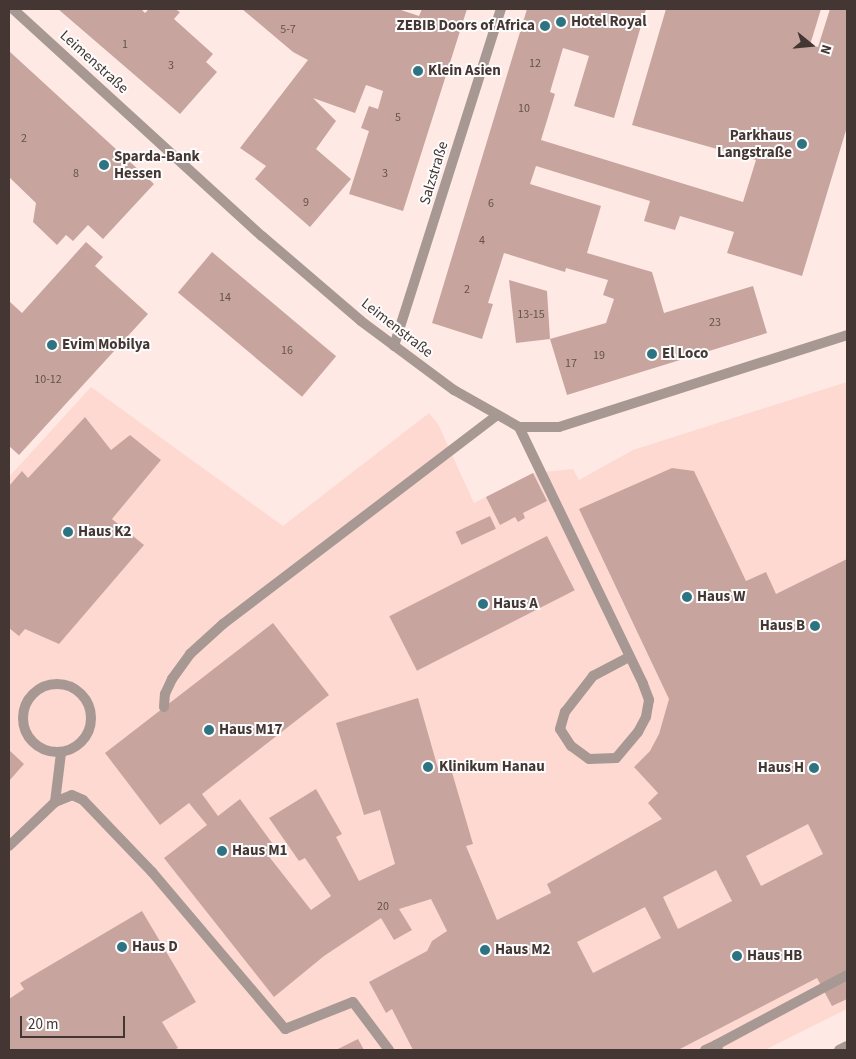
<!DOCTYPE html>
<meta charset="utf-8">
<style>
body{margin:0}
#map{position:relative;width:856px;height:1059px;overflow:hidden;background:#ffe9e4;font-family:"Source Sans 3",sans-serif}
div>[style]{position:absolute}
.built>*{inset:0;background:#fdd9d1}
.building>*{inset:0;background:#c7a59e;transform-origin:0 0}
.service>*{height:10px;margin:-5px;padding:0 5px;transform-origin:5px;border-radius:5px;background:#a79894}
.service>.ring{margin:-5px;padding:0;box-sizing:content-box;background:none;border:10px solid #a79894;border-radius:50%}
.minor>*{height:10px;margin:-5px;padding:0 5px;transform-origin:5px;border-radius:5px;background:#a79894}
.tertiary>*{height:10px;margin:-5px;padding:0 5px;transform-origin:5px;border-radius:5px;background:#a79894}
.dots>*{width:14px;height:14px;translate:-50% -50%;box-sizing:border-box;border:2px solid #fcfcfc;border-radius:50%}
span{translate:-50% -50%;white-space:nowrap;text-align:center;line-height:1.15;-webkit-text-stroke:4px #fcfcfc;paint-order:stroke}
.number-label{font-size:12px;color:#65524e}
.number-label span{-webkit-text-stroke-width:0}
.poi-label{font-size:15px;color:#443633;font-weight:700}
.left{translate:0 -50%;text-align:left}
.right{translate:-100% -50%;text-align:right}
.street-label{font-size:15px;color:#443633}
.frame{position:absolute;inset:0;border:10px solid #443633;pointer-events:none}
.north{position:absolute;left:786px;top:20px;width:50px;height:50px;-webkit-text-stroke:4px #fcfcfc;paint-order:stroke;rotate:107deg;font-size:14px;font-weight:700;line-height:20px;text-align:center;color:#443633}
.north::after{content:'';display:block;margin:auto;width:18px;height:22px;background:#443633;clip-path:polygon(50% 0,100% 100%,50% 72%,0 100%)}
.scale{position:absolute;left:20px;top:1016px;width:105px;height:22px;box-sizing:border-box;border:2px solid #443633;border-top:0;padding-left:6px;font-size:15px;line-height:18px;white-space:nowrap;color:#443633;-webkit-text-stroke:4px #fcfcfc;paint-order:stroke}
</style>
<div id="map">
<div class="built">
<div style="clip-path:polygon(847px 382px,847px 1009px,765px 1050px,9px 1050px,9px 477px,91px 387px,283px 526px,429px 413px,438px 424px,474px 503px,533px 473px,573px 469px,579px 480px,633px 450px)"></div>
</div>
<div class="building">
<div style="clip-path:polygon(58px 9px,141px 9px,145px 13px,149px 9px,175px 9px,180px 12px,174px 19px,213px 54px,206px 62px,217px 72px,180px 114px)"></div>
<div style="clip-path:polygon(242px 9px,398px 9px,419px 16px,422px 9px,467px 9px,403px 211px,349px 194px,369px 131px,361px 128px,369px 106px,378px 109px,383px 91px,366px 85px,355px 113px,313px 98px,336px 121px,316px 149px,351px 179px,310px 227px,255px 179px,266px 166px,240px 148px,308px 60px,293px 52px)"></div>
<div style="clip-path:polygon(527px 9px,646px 9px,614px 118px,574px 106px,589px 56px,563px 48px,550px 92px,555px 94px,541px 140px,743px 202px,756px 160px,632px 125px,666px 9px,821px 9px,810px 45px,818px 47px,830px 9px,847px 9px,847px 127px,802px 276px,727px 253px,734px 232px,680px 216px,675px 230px,644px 221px,650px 201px,536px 166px,530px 184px,601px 206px,587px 253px,652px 272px,664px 313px,753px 286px,767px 333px,567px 395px,550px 339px,606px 323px,614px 299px,603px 295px,608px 280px,566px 268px,565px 272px,504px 253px,488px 303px,493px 304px,482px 339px,432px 323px)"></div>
<div style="clip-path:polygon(9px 51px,154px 184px,103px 239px,88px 225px,73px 241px,66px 235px,57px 245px,33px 222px,36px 203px,9px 177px)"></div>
<div style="clip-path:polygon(86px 242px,103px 257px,95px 266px,148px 314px,19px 455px,9px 446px,9px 301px,22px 313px)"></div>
<div style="left:212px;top:252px;width:162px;height:53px;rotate:40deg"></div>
<div style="clip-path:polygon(509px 280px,547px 291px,550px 339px,516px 343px)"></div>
<div style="clip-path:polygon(85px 417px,111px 450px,130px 435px,161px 460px,112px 519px,144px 545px,59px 644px,25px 629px,19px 636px,9px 628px,9px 486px,22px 471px,28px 478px)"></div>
<div style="clip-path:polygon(evenodd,672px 468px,694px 471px,746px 581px,766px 572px,776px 594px,847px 559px,847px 999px,832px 1006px,817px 978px,678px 1050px,413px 1050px,392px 1009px,386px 1013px,369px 982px,427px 951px,432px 941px,447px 931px,431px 899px,399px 909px,412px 930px,394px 940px,381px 918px,324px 956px,274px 997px,164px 858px,207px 825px,189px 803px,160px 825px,105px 753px,273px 623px,329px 695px,202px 794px,218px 816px,240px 799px,275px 847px,267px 854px,311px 910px,331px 896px,305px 858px,299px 861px,269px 818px,316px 789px,342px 834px,336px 837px,359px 881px,395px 864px,380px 810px,364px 815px,336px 723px,418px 698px,439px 772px,451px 769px,473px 844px,466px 846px,497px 920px,551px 893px,547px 884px,662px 819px,648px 803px,658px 793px,634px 767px,650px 751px,659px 734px,669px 699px,579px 509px,672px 468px,808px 824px,823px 854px,761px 886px,746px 856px,808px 824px,672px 468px,716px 870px,732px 901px,678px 929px,663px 897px,716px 870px,672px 468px,645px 907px,661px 938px,593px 973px,577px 942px,645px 907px)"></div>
<div style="clip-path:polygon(533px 473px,547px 501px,523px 513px,525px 518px,518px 522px,515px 517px,500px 525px,486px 497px)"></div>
<div style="left:490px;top:516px;width:14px;height:38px;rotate:65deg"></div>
<div style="left:547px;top:536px;width:61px;height:177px;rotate:63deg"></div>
<div style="clip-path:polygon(9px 750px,24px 764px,9px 781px)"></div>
<div style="clip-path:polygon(142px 911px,196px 1002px,162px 1022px,178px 1048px,174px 1050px,9px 1050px,9px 999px,24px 989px,20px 983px)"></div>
<div style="clip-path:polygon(358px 1039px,364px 1050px,336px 1050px)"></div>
</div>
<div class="service">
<div style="left:519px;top:427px;width:285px;rotate:64.2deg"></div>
<div style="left:643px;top:684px;width:17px;rotate:69deg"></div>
<div style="left:649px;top:700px;width:17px;rotate:100deg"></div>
<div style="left:646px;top:717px;width:17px;rotate:118deg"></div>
<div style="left:638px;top:732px;width:34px;rotate:130deg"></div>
<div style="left:616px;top:758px;width:27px;rotate:178deg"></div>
<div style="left:589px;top:759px;width:22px;rotate:-144deg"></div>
<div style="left:571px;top:746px;width:20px;rotate:-123deg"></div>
<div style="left:560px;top:729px;width:18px;rotate:-74deg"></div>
<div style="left:565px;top:712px;width:46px;rotate:-52.1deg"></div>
<div style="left:593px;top:676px;width:41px;rotate:-27.8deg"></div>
<div class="ring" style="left:23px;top:684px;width:58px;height:58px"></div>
<div style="left:164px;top:707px;width:13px;rotate:-86deg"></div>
<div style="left:165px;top:694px;width:17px;rotate:-65deg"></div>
<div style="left:172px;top:679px;width:31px;rotate:-54deg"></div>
<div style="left:190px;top:654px;width:45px;rotate:-42.3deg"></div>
<div style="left:223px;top:624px;width:343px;rotate:-37.3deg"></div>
<div style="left:55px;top:802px;width:49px;rotate:-83deg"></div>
<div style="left:9px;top:846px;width:64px;rotate:-43.7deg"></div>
<div style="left:55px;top:802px;width:18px;rotate:-22deg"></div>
<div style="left:72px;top:795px;width:12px;rotate:24deg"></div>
<div style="left:83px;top:800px;width:100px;rotate:46.2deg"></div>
<div style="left:152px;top:872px;width:206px;rotate:49.7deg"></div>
<div style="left:285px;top:1029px;width:73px;rotate:-21.7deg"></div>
<div style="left:353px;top:1002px;width:60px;rotate:53.1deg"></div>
<div style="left:716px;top:1045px;width:149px;rotate:-28.1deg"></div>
<div style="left:705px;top:1050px;width:12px;rotate:-24deg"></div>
<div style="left:716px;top:1045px;width:4px;rotate:63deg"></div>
</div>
<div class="minor">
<div style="left:13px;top:9px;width:337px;rotate:42.4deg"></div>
<div style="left:262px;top:236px;width:130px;rotate:40.6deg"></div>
<div style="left:361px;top:321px;width:116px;rotate:36.6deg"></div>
<div style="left:454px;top:390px;width:75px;rotate:29.6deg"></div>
<div style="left:519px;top:427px;width:40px"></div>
<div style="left:559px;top:427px;width:302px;rotate:-17.7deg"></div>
<div style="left:394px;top:346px;width:354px;rotate:-72.4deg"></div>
</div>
<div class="tertiary">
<div style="left:839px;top:1050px;width:9px;rotate:-27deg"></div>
</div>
<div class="dots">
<div style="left:561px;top:22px;background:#2e7381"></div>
<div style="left:545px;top:26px;background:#2e7381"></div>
<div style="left:418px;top:71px;background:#2e7381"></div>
<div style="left:802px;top:144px;background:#2e7381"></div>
<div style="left:104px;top:165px;background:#2e7381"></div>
<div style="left:52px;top:345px;background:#2e7381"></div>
<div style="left:652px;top:354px;background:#2e7381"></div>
<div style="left:68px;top:532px;background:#2e7381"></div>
<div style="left:687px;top:597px;background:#2e7381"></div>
<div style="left:483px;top:604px;background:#2e7381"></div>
<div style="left:815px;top:626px;background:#2e7381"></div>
<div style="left:209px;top:730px;background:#2e7381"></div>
<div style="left:428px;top:767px;background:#2e7381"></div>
<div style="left:814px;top:768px;background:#2e7381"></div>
<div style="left:222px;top:851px;background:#2e7381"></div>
<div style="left:122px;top:947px;background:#2e7381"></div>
<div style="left:485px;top:950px;background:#2e7381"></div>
<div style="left:737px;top:956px;background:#2e7381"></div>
</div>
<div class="number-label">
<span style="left:288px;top:30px">5-7</span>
<span style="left:125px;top:45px">1</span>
<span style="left:535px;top:64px">12</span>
<span style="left:171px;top:66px">3</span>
<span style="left:524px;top:109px">10</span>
<span style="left:398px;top:118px">5</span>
<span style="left:24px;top:139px">2</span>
<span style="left:76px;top:174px">8</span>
<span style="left:385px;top:174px">3</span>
<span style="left:306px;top:203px">9</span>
<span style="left:491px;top:204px">6</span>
<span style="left:482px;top:241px">4</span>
<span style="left:467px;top:290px">2</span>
<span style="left:225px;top:298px">14</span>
<span style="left:531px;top:315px">13-15</span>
<span style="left:715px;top:323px">23</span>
<span style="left:287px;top:351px">16</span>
<span style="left:599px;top:356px">19</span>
<span style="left:571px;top:364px">17</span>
<span style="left:48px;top:380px">10-12</span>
<span style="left:383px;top:907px">20</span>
</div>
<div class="poi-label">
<span class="left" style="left:571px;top:22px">Hotel Royal</span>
<span class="right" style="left:535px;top:26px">ZEBIB Doors of Africa</span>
<span class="left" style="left:428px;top:71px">Klein Asien</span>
<span class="right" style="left:792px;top:144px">Parkhaus<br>Langstraße</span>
<span class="left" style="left:114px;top:165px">Sparda-Bank<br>Hessen</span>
<span class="left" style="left:62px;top:345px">Evim Mobilya</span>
<span class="left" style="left:662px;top:354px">El Loco</span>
<span class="left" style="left:78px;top:532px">Haus K2</span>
<span class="left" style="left:697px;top:597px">Haus W</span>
<span class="left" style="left:493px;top:604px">Haus A</span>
<span class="right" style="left:805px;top:626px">Haus B</span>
<span class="left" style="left:219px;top:730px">Haus M17</span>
<span class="left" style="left:439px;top:767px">Klinikum Hanau</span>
<span class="right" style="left:804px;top:768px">Haus H</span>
<span class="left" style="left:232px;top:851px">Haus M1</span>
<span class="left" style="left:132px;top:947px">Haus D</span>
<span class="left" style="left:495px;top:950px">Haus M2</span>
<span class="left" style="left:747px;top:956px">Haus HB</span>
</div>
<div class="street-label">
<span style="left:94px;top:62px;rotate:42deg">Leimenstraße</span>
<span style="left:434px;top:173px;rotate:-73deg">Salzstraße</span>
<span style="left:397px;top:328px;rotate:38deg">Leimenstraße</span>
</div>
<div class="frame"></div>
<div class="north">N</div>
<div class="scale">20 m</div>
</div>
